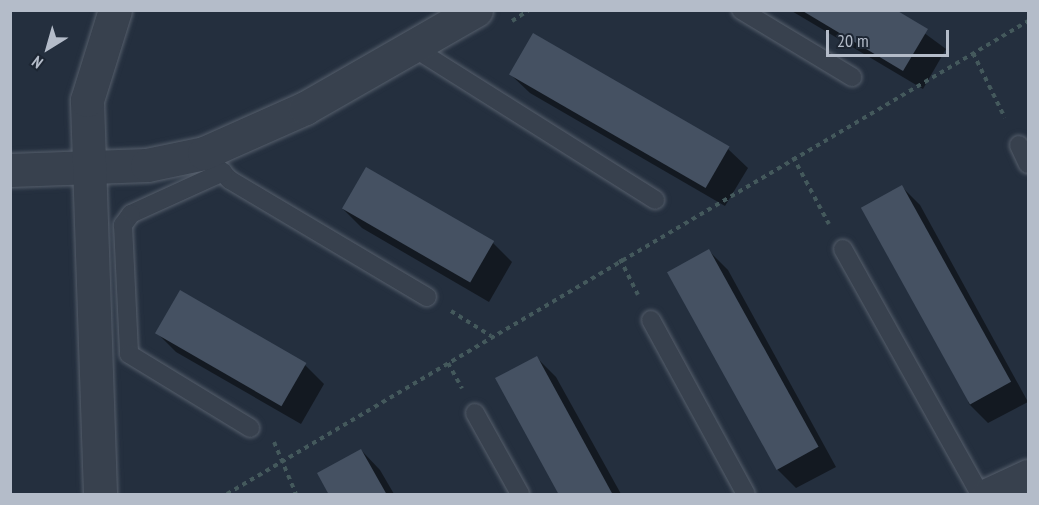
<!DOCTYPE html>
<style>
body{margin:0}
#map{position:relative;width:1039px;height:505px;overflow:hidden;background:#242f3e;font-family:"PT Sans Narrow",sans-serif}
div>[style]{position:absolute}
.shadow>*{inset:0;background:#0007}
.building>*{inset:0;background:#455162;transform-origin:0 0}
.path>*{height:4px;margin-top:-2px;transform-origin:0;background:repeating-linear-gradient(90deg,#44595c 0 4.5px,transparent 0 9px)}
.roads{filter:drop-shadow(0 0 2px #565f6c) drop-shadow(0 0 2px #565f6c)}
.service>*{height:18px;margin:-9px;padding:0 9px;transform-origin:9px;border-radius:9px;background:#38414e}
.minor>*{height:33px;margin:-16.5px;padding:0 16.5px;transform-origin:16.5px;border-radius:16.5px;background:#38414e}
span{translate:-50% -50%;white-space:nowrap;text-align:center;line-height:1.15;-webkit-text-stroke:4.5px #1d2633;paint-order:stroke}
.frame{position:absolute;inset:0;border:12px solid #b4bcc9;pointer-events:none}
.north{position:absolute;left:18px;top:18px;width:60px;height:60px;-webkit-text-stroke:4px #1d2633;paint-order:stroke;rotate:217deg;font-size:16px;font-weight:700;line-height:24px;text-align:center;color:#b4bcc9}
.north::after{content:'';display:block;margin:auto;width:21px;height:27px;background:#b4bcc9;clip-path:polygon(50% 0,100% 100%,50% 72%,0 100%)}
.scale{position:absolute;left:826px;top:30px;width:123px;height:27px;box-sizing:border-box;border:3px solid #b4bcc9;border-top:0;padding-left:8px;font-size:18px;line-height:21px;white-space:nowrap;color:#b4bcc9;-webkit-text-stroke:4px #1d2633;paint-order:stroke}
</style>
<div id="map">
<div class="shadow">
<div style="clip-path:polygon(790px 10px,893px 10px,946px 49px,923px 89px)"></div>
<div style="clip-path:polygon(510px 74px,728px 149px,748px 168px,725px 206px,530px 93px)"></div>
<div style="clip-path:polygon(901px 186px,920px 205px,1028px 402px,988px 423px,969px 404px)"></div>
<div style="clip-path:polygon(343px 209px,493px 243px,512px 262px,489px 302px,362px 228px)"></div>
<div style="clip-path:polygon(709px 251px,728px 270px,836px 467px,796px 488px,777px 469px)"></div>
<div style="clip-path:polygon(157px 333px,305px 365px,324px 384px,301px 424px,176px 352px)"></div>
<div style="clip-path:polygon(537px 358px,556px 377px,621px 494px,561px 494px)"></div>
<div style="clip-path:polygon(361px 450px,380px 470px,394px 494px,331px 494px)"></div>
</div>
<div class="building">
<div style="clip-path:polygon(801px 10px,896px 10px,928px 29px,903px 71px)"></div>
<div style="left:533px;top:33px;width:227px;height:48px;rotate:30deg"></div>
<div style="left:366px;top:167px;width:148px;height:48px;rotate:30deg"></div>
<div style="left:902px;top:185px;width:225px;height:47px;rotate:61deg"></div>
<div style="left:709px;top:249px;width:226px;height:48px;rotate:61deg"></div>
<div style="left:180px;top:290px;width:146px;height:50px;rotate:30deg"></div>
<div style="clip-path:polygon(537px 356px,613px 495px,559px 495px,495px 378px)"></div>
<div style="clip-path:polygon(361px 449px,387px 495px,329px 495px,317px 473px)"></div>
</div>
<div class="path">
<div style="left:512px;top:21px;width:20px;rotate:-33deg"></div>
<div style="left:973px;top:53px;width:72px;rotate:63.8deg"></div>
<div style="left:793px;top:157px;width:76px;rotate:61.8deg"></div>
<div style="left:620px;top:259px;width:40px;rotate:63.4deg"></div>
<div style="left:451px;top:311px;width:47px;rotate:32deg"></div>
<div style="left:448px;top:363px;width:29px;rotate:61deg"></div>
<div style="left:274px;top:442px;width:56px;rotate:67.1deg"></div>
<div style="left:227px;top:494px;width:930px;rotate:-30.56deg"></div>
</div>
<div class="roads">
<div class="service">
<div style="left:741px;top:10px;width:130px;rotate:31.1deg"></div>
<div style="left:414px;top:48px;width:285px;rotate:32.2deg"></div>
<div style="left:1019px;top:145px;width:21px;rotate:65deg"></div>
<div style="left:215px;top:165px;width:21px;rotate:45deg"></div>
<div style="left:230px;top:180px;width:229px;rotate:30.7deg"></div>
<div style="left:223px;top:172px;width:101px;rotate:155.5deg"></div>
<div style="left:131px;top:214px;width:14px;rotate:126deg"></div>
<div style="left:123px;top:225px;width:129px;rotate:87.3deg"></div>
<div style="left:129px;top:354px;width:142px;rotate:31.4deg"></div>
<div style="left:843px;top:249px;width:281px;rotate:60.8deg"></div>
<div style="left:651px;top:320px;width:198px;rotate:61.4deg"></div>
<div style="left:475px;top:413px;width:93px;rotate:60.9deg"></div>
</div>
<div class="minor">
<div style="left:10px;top:170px;width:137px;rotate:-2.1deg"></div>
<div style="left:147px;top:165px;width:58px;rotate:-11.9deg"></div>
<div style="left:204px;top:153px;width:111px;rotate:-24deg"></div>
<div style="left:305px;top:108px;width:197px;rotate:-29.8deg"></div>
<div style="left:100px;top:494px;width:394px;rotate:-91.9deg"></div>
<div style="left:87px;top:100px;width:94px;rotate:-72.7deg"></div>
<div style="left:989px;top:494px;width:43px;rotate:-24.8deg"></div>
</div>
</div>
<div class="frame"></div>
<div class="north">N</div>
<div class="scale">20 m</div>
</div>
